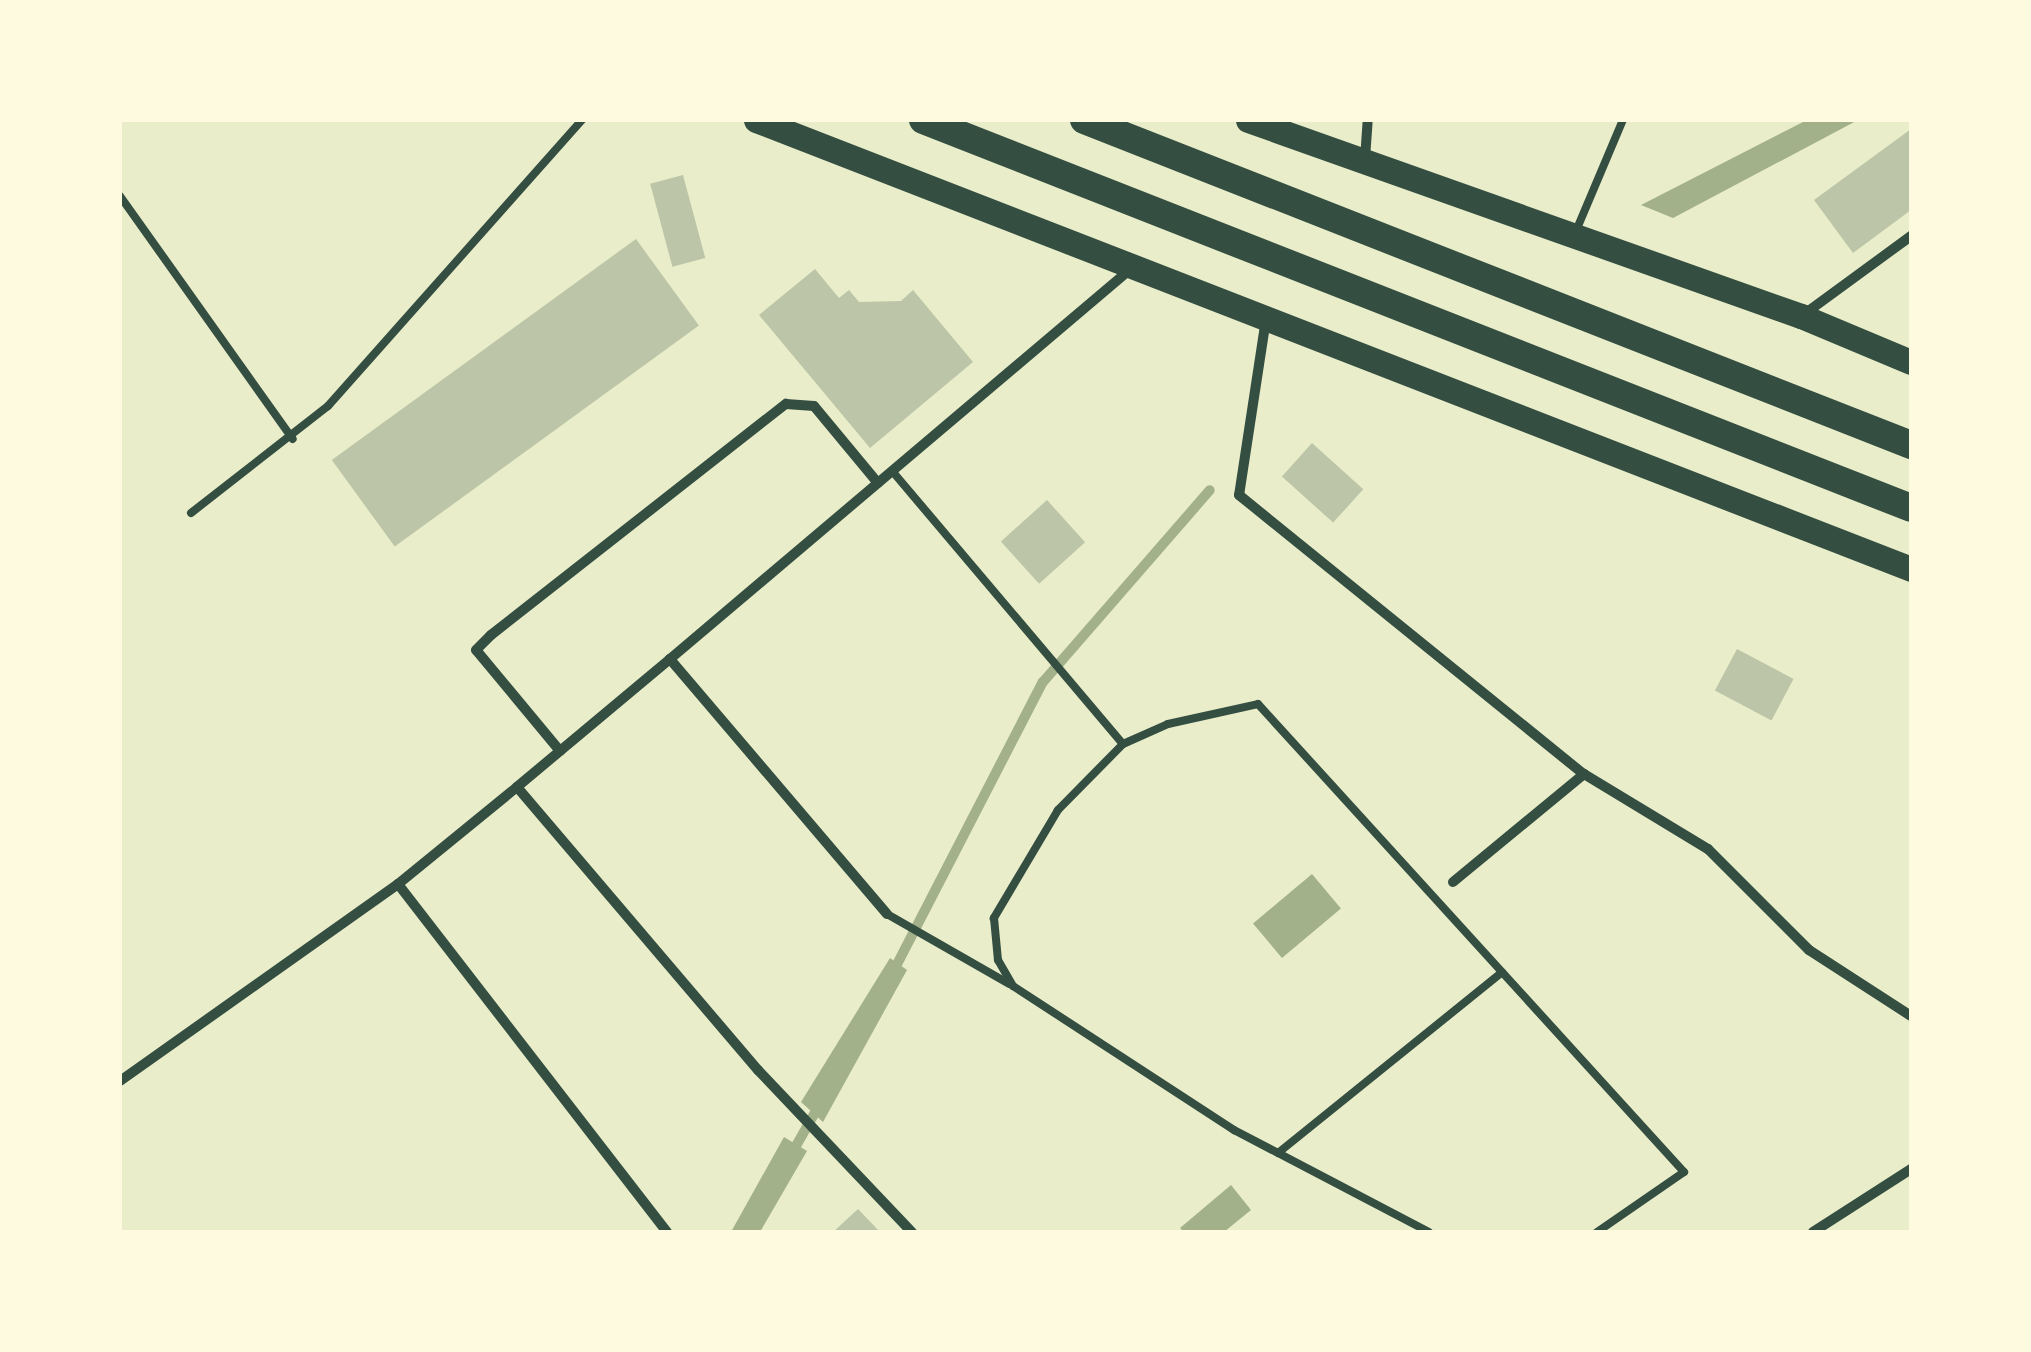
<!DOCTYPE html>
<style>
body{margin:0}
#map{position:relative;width:2031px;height:1352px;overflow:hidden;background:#e9edc9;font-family:Roboto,sans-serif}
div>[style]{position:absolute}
.water>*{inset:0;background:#a3b18a;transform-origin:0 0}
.stream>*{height:10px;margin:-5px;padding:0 5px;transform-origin:5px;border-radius:5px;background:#a3b18a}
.building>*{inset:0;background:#bcc5a7;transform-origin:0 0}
.service>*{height:8px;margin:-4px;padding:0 4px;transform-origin:4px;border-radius:4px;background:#344e41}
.minor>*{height:10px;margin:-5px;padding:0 5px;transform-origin:5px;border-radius:5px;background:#344e41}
.primary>*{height:25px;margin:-12.5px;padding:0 12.5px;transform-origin:12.5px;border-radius:12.5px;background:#344e41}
.trunk>*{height:28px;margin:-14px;padding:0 14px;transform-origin:14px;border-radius:14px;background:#344e41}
span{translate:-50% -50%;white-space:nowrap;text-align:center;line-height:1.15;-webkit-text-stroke:8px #fefae0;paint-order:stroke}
.frame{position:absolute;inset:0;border:122px solid #fefae0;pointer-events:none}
</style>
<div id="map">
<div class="water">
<div style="clip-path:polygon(1807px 120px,1858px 120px,1673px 218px,1641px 205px)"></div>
<div style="left:1312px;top:874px;width:45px;height:77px;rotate:50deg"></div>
<div style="clip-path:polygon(890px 958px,907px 970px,823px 1122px,801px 1102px)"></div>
<div style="clip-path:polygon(784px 1137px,807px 1151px,760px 1232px,731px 1232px)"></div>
<div style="clip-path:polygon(1231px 1185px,1251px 1210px,1224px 1232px,1184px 1232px,1180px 1228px)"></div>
</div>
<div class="stream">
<div style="left:892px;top:974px;width:329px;rotate:-62.7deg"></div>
<div style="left:1043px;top:682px;width:254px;rotate:-49deg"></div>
<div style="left:792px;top:1153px;width:59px;rotate:-60.4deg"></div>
</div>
<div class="building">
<div style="clip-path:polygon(1911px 129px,1911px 210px,1853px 253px,1814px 200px)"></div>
<div style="left:683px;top:175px;width:86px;height:34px;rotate:75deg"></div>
<div style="left:636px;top:239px;width:107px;height:376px;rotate:54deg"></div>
<div style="clip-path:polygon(815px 269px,839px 298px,849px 290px,859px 302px,901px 301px,913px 290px,973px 362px,870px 448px,759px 315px)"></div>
<div style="left:1312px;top:443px;width:69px;height:45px;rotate:42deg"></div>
<div style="left:1047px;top:500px;width:57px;height:62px;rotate:48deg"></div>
<div style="left:1737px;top:649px;width:64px;height:47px;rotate:28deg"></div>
<div style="clip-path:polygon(858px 1209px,880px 1232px,833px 1232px)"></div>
</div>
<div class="service">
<div style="left:120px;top:196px;width:298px;rotate:54.6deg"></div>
<div style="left:1576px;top:231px;width:121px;rotate:-67.1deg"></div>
<div style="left:893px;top:472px;width:356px;rotate:49.8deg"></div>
<div style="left:1123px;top:744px;width:93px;rotate:134.6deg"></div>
<div style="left:1058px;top:810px;width:126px;rotate:120.7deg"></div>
<div style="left:994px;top:918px;width:42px;rotate:84.6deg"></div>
<div style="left:998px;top:960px;width:30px;rotate:60deg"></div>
<div style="left:1013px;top:986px;width:264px;rotate:33.1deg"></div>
<div style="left:1234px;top:1130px;width:220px;rotate:27.6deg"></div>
<div style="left:191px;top:513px;width:174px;rotate:-38deg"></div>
<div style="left:328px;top:406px;width:383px;rotate:-48.4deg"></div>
<div style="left:1123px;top:744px;width:49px;rotate:-24deg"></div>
<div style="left:1168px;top:724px;width:92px;rotate:-12.5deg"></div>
<div style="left:1258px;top:704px;width:633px;rotate:47.69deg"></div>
<div style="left:1684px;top:1172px;width:106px;rotate:145.4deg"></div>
<div style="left:887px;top:914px;width:141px;rotate:29.8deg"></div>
<div style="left:1278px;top:1153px;width:288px;rotate:-38.9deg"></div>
</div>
<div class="minor">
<div style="left:1365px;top:159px;width:39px;rotate:-86deg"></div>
<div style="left:1803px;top:315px;width:134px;rotate:-36.2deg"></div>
<div style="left:1266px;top:319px;width:178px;rotate:98.7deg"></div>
<div style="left:1239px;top:495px;width:444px;rotate:39deg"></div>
<div style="left:1584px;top:774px;width:145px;rotate:31.2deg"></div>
<div style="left:1708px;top:849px;width:143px;rotate:45deg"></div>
<div style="left:1809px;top:950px;width:121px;rotate:32.9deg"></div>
<div style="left:670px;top:659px;width:199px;rotate:140.1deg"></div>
<div style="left:517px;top:787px;width:372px;rotate:49.6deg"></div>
<div style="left:758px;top:1070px;width:224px;rotate:46.5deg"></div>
<div style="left:560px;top:751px;width:131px;rotate:-129.7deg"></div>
<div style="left:476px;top:650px;width:21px;rotate:-45deg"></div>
<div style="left:491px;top:635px;width:375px;rotate:-38.1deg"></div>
<div style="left:786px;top:404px;width:28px;rotate:4deg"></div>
<div style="left:814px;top:406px;width:100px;rotate:50.3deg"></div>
<div style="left:517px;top:787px;width:154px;rotate:140.8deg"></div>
<div style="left:398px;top:884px;width:440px;rotate:52.3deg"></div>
<div style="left:1453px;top:882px;width:170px;rotate:-39.5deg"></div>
<div style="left:887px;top:914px;width:335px;rotate:-130.4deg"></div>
<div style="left:670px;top:659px;width:607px;rotate:-40.25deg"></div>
<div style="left:120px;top:1081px;width:341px;rotate:-35.3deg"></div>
<div style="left:1813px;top:1232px;width:117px;rotate:-32.7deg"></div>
</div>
<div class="primary">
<div style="left:756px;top:120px;width:1239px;rotate:21.24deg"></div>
<div style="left:1248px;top:120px;width:587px;rotate:19.52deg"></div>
<div style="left:1801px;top:316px;width:119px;rotate:22.7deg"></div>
</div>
<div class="trunk">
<div style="left:923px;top:120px;width:1061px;rotate:21.44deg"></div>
<div style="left:1084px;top:120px;width:889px;rotate:21.45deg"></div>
</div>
<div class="frame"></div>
</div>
